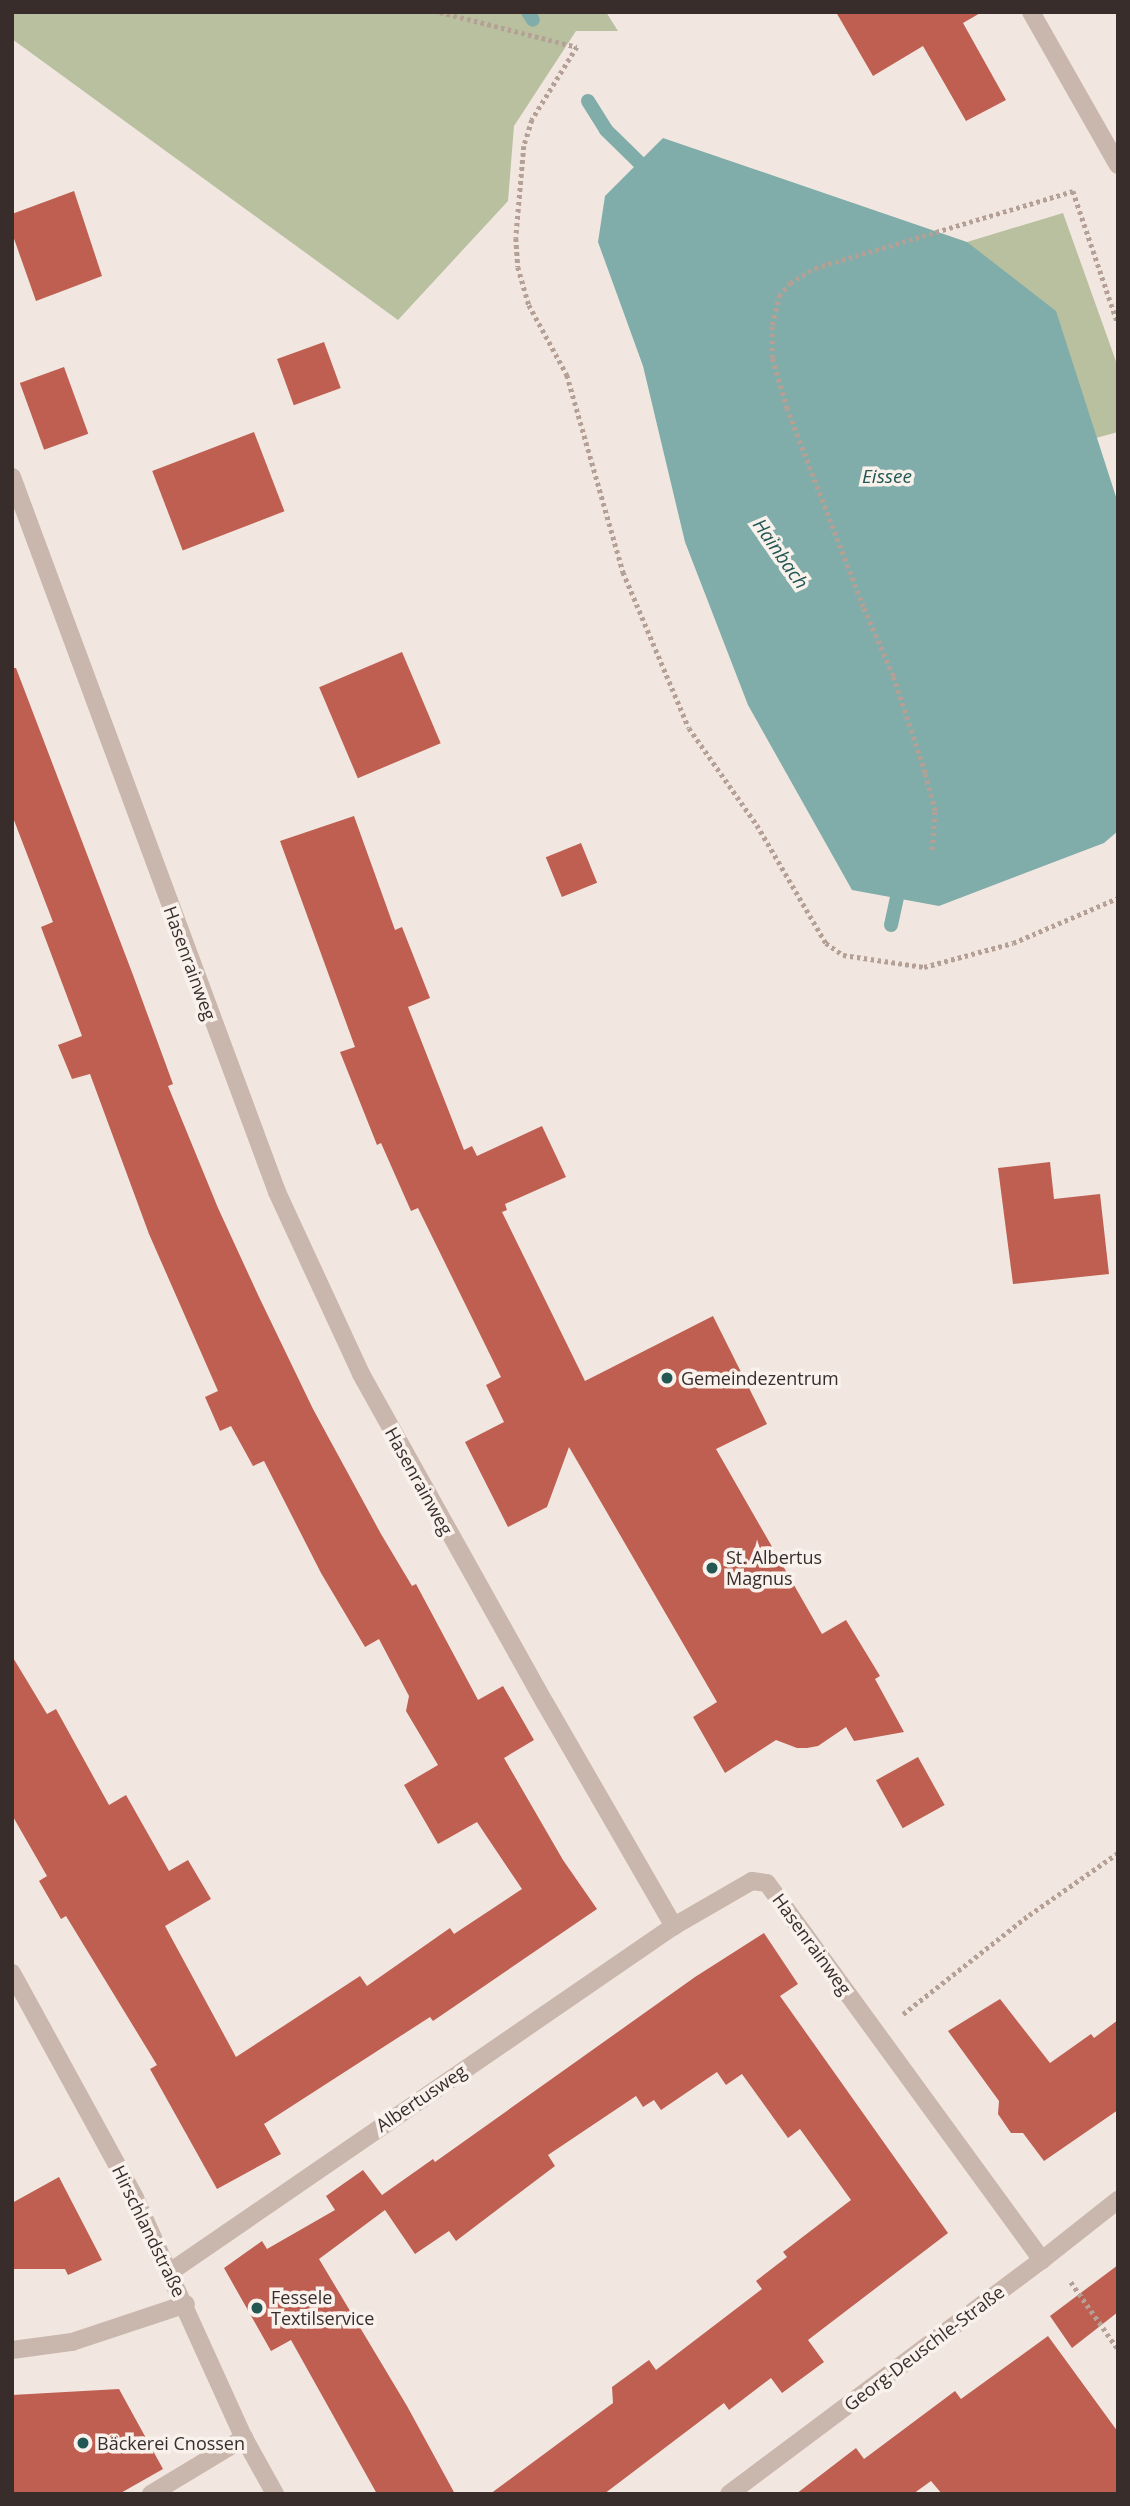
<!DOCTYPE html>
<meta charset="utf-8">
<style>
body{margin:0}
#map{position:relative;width:1130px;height:2506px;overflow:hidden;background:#f1e7e0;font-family:"Open Sans",sans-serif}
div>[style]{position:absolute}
.green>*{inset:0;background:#b9c0a0}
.water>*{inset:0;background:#80ada9}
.stream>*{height:14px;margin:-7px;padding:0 7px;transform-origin:7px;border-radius:7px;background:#80ada9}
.building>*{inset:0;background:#be5f51;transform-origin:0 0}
.path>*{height:4.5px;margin-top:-2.25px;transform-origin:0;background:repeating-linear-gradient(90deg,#b5a096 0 3.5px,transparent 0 7px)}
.minor>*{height:18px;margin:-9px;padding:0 9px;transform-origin:9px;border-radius:9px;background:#c9b6ac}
.tertiary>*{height:18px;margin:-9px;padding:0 9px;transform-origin:9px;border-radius:9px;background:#c9b6ac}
.dots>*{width:19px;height:19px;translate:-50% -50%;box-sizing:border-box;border:4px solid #f9f1ec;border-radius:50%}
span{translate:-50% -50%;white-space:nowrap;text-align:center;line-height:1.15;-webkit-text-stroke:7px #f9f1ec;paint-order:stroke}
.street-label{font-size:18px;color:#382d2a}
.poi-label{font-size:18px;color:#382d2a}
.left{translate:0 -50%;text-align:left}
.water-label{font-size:19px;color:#225754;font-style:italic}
.frame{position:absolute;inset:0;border:14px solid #382d2a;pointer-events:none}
</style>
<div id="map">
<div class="green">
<div style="clip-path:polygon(12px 12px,606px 12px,618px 31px,576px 31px,514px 126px,508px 201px,398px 320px,12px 39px)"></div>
<div style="clip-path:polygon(1063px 213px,1118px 367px,1118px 432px,894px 493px,967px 242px)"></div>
</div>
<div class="water">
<div style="clip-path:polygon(663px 138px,967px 242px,1056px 311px,1118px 503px,1118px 831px,1104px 843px,939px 906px,852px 890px,748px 705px,685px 542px,643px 366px,598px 242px,605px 196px)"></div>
</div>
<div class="stream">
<div style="left:528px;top:12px;width:9px;rotate:58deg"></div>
<div style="left:588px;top:101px;width:34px;rotate:58deg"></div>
<div style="left:606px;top:130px;width:63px;rotate:44.4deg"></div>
<div style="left:891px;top:925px;width:47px;rotate:-77.7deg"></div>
</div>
<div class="building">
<div style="clip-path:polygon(836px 12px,982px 12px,963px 23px,1006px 100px,966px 121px,923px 46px,873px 76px)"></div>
<div style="clip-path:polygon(74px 191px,102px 276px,36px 301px,12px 233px,12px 214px)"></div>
<div style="left:324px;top:342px;width:49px;height:50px;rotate:70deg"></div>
<div style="left:64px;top:367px;width:71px;height:47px;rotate:70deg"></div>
<div style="left:254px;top:432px;width:85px;height:109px;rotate:69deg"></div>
<div style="left:402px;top:652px;width:99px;height:90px;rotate:67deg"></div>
<div style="clip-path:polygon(12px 668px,16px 668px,133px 975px,173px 1084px,168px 1086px,218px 1208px,259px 1297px,313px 1409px,381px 1534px,412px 1586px,416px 1584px,478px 1700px,503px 1686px,534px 1740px,504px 1758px,563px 1860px,597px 1909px,433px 2021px,430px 2017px,264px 2124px,281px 2154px,217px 2189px,150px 2069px,157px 2065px,66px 1916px,61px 1919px,39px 1881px,47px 1876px,12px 1815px,12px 1656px,47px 1714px,56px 1709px,109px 1805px,126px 1795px,169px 1871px,188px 1860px,211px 1899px,165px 1926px,236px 2057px,360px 1976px,367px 1986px,450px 1928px,454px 1934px,522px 1889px,477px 1822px,438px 1844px,404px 1785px,438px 1765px,406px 1711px,409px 1696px,379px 1639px,365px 1647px,321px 1573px,264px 1461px,253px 1466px,231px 1426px,220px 1431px,205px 1397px,218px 1391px,149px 1234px,90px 1074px,72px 1079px,58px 1045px,82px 1036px,41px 927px,53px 922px,12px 815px)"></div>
<div style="clip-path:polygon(354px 816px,395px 930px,402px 927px,430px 998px,408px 1007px,464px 1150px,472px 1146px,477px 1156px,542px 1126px,566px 1177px,505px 1204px,507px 1210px,502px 1212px,585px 1381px,713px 1316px,767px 1424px,716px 1449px,822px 1634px,846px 1620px,880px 1676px,875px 1679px,904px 1732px,854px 1741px,846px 1727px,818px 1746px,807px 1748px,797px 1748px,776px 1740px,725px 1773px,693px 1717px,717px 1702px,569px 1447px,547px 1507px,508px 1527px,465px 1442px,504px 1422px,486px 1385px,501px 1377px,418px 1208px,411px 1211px,381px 1143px,377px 1145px,340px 1052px,355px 1047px,280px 841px)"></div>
<div style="left:581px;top:843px;width:43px;height:38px;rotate:68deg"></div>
<div style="clip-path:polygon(1050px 1162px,1054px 1199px,1100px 1194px,1109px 1274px,1013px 1284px,998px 1168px)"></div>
<div style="left:918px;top:1757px;width:55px;height:48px;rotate:61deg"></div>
<div style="clip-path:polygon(764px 1933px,798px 1984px,780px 1996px,948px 2233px,808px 2340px,824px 2362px,782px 2393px,771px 2378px,729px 2410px,724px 2403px,604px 2494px,490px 2494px,613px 2403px,612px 2387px,649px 2360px,656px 2370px,762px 2289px,756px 2281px,787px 2257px,783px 2252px,851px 2200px,800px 2129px,788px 2138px,742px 2074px,726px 2085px,717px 2072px,661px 2110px,654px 2100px,643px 2107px,636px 2096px,548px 2155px,555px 2166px,456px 2241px,449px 2231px,415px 2254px,385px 2210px,319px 2259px,407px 2406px,455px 2494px,377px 2494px,291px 2340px,271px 2351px,224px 2268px,262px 2241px,267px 2249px,335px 2210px,326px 2196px,363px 2170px,382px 2195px,433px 2159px,435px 2162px,695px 1977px)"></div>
<div style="clip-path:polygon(1000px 1999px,1050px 2063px,1091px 2034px,1094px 2038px,1118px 2020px,1118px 2110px,1044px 2161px,1023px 2133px,1011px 2133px,998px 2114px,999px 2101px,948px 2031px)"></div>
<div style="clip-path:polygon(59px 2177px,102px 2260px,68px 2275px,65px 2269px,12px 2269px,12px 2203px)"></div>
<div style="clip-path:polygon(1118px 2265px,1118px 2312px,1072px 2348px,1050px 2316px)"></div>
<div style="clip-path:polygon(1048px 2336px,1118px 2432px,1118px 2494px,942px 2494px,931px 2481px,913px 2494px,796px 2494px,856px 2448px,864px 2459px,955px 2391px,961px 2399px)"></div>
<div style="clip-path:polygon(119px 2389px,163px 2469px,119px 2494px,12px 2494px,12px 2395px)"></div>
</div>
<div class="path">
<div style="left:440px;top:12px;width:141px;rotate:14.3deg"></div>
<div style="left:577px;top:47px;width:86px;rotate:121.7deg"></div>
<div style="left:532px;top:120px;width:27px;rotate:107deg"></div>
<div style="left:524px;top:146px;width:92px;rotate:95deg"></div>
<div style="left:516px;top:238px;width:29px;rotate:86deg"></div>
<div style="left:518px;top:267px;width:40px;rotate:74deg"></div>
<div style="left:529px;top:305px;width:80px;rotate:61.5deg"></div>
<div style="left:567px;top:375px;width:205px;rotate:74.1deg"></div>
<div style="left:623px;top:572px;width:169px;rotate:67.1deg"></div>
<div style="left:689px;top:728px;width:118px;rotate:55deg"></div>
<div style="left:757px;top:825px;width:137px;rotate:59.7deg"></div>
<div style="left:826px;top:943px;width:21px;rotate:35deg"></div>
<div style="left:843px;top:955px;width:82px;rotate:8.4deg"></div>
<div style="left:924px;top:967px;width:92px;rotate:-15.1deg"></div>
<div style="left:1013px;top:943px;width:114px;rotate:-23.2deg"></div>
<div style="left:932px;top:850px;width:39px;rotate:-86deg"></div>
<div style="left:935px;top:811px;width:39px;rotate:-105deg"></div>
<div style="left:925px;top:773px;width:102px;rotate:-108.3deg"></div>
<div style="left:893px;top:676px;width:75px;rotate:-113.5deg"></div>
<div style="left:863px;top:607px;width:212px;rotate:-111deg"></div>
<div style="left:787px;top:409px;width:53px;rotate:-106.4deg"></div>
<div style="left:772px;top:358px;width:33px;rotate:-90deg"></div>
<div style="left:772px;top:325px;width:30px;rotate:-76deg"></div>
<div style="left:779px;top:296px;width:17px;rotate:-50deg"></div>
<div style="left:790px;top:283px;width:29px;rotate:-31deg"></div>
<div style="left:815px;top:268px;width:269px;rotate:-16.6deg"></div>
<div style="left:1073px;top:191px;width:140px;rotate:71.3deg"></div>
<div style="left:903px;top:2014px;width:160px;rotate:-38.2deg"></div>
<div style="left:1029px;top:1915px;width:108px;rotate:-34.9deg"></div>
<div style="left:1071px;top:2282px;width:82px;rotate:55deg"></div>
</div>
<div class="minor">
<div style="left:1031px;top:12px;width:176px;rotate:60.4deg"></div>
<div style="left:12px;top:477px;width:763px;rotate:69.66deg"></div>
<div style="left:277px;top:1192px;width:200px;rotate:65.2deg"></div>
<div style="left:361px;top:1374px;width:377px;rotate:60.8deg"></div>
<div style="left:545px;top:1703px;width:258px;rotate:60deg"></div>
<div style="left:674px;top:1926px;width:90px;rotate:-30deg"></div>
<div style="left:752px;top:1881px;width:15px;rotate:8deg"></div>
<div style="left:767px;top:1883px;width:467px;rotate:53.9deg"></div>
<div style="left:170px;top:2272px;width:611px;rotate:-34.47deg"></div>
<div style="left:12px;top:2350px;width:61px;rotate:-7.6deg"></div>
<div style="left:72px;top:2342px;width:120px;rotate:-18.4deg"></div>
<div style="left:151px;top:2494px;width:109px;rotate:-31.1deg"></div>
<div style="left:729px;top:2494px;width:391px;rotate:-36.8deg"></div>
<div style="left:1042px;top:2260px;width:97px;rotate:-38.3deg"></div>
</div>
<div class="tertiary">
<div style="left:12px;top:1973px;width:256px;rotate:61.3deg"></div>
<div style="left:135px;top:2198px;width:264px;rotate:65.6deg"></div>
<div style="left:244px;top:2438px;width:64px;rotate:61deg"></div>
</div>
<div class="dots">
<div style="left:667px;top:1378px;background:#225754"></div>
<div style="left:712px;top:1568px;background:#225754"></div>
<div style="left:257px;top:2308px;background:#225754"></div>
<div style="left:83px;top:2443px;background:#225754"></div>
</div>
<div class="street-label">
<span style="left:190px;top:963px;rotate:70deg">Hasenrainweg</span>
<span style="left:419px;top:1481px;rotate:61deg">Hasenrainweg</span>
<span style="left:812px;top:1944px;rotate:54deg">Hasenrainweg</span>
<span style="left:421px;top:2098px;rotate:-34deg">Albertusweg</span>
<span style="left:149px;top:2231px;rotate:64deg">Hirschlandstraße</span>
<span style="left:924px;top:2348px;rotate:-37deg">Georg-Deuschle-Straße</span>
</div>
<div class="poi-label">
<span class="left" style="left:681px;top:1378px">Gemeindezentrum</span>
<span class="left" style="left:726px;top:1568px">St. Albertus<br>Magnus</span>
<span class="left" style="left:271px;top:2308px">Fessele<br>Textilservice</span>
<span class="left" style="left:97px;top:2443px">Bäckerei Cnossen</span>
</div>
<div class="water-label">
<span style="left:887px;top:477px">Eissee</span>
<span style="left:780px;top:554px;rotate:55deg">Hainbach</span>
</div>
<div class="frame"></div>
</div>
